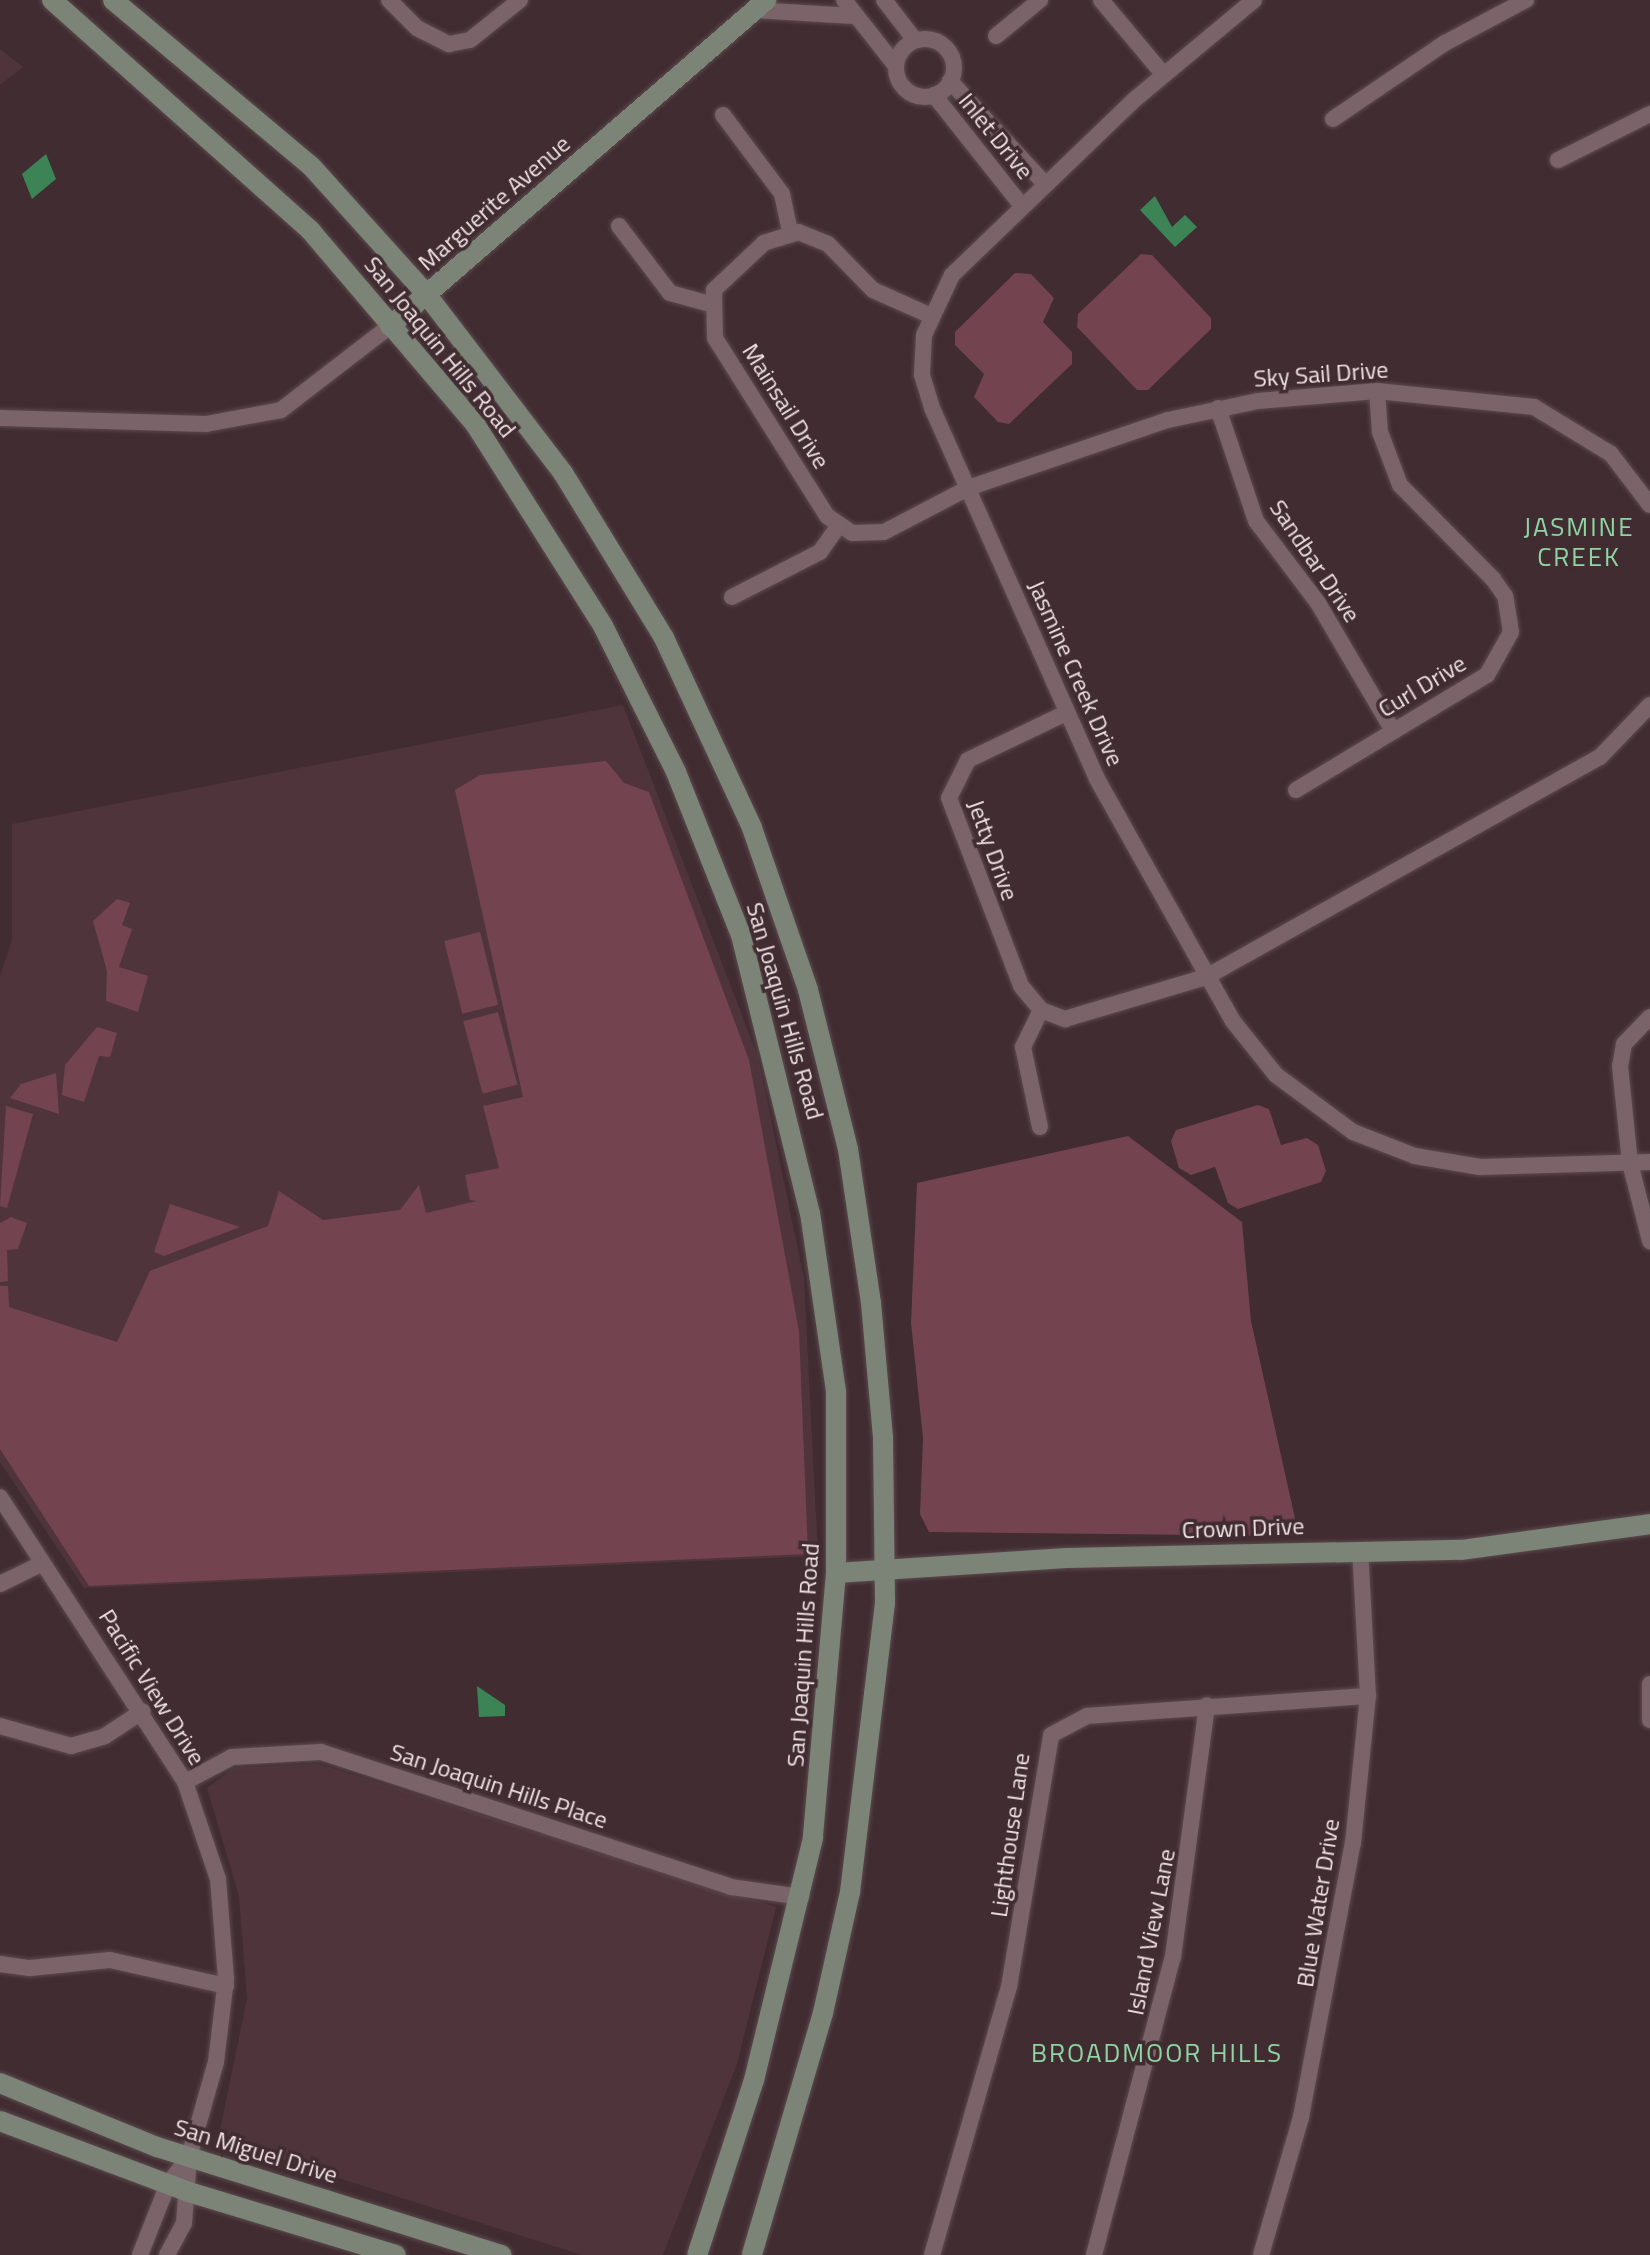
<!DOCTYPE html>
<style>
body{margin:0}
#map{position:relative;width:1650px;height:2255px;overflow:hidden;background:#402c31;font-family:"Titillium Web",sans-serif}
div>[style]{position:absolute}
.built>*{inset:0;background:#4f353b}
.green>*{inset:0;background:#734350;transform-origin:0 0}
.water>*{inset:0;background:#3c8455}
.roads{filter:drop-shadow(0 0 2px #5b4a4e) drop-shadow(0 0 2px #5b4a4e)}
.street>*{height:16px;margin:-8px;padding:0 8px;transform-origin:8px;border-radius:8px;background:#7a6369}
.street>.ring{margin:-8px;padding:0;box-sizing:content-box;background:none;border:16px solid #7a6369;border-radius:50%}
.secondary>*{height:20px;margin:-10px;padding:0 10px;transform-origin:10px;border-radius:10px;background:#7b8477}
span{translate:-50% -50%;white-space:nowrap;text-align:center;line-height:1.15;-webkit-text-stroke:7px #402c31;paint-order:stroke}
.street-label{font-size:24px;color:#f1e3e6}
.neighbourhood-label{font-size:26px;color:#8ed5a3;letter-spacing:2px}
</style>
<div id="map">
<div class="built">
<div style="clip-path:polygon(0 49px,23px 67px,0 85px)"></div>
<div style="clip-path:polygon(623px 705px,758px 1057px,804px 1278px,818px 1556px,84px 1588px,0 1462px,0 976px,12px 940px,12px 824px)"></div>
<div style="clip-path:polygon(319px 1764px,776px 1907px,737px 2064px,663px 2255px,582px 2255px,218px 2140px,247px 1999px,239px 1896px,207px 1788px,234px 1768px)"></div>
</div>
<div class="green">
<div style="clip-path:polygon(1141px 254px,1152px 255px,1211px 318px,1211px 329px,1148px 390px,1137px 390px,1077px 327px,1078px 314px)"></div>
<div style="clip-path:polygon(1015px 273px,1031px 274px,1054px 298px,1043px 322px,1072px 352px,1072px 364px,1009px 424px,998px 422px,974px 397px,984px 374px,955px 345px,955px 332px)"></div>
<div style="clip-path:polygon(606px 761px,624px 783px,649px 792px,749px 1060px,799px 1331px,808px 1554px,89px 1586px,0 1449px,0 1286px,8px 1286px,9px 1307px,117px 1342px,150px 1271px,268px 1226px,279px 1191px,323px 1220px,400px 1210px,419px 1185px,426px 1213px,477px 1201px,470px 1200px,465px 1175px,499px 1168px,483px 1106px,523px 1097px,455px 790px,480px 775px)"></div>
<div style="clip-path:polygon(117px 899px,130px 903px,122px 925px,132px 929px,119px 967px,148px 976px,138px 1012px,106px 1001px,107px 971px,93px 921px)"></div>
<div style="left:480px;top:932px;width:75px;height:37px;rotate:76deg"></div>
<div style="left:498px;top:1012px;width:75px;height:36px;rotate:75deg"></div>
<div style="clip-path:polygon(97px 1027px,117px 1033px,110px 1057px,99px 1056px,84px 1102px,62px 1095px,65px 1065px)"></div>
<div style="clip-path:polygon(56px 1073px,59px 1114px,10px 1098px,21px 1084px)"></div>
<div style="clip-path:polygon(1258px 1105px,1269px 1109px,1281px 1145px,1307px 1138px,1318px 1145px,1326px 1171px,1321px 1182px,1238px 1209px,1228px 1203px,1215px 1167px,1191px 1175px,1179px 1168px,1171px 1141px,1176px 1130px)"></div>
<div style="clip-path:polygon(6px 1106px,33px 1114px,7px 1208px,0 1206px)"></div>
<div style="clip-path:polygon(1128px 1136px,1242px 1222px,1251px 1321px,1299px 1536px,929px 1532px,920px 1514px,923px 1438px,911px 1323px,917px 1183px)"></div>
<div style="clip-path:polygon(170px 1204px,240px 1227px,164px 1256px,154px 1252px)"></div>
<div style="clip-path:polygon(11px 1217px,27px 1223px,18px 1249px,7px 1250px,8px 1281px,0 1282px,0 1223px)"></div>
</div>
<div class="water">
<div style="clip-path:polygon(46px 154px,56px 179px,32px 199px,22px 174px)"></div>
<div style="clip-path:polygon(1155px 196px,1172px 227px,1185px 215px,1197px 227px,1175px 247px,1140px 210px)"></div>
<div style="clip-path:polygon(477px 1686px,505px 1705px,505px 1716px,479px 1717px)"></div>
</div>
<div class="roads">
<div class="street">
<div style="left:389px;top:0;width:40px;rotate:45deg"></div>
<div style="left:417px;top:28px;width:36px;rotate:27deg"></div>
<div style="left:449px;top:44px;width:21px;rotate:-11deg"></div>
<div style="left:470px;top:40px;width:64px;rotate:-38.7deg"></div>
<div style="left:844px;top:0;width:84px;rotate:51.8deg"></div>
<div style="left:884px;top:0;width:51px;rotate:52.2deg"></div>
<div style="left:1101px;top:0;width:97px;rotate:50deg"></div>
<div style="left:1254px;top:0;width:156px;rotate:140.2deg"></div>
<div style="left:1134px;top:100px;width:252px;rotate:136.1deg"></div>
<div style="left:952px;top:275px;width:66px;rotate:115deg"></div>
<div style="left:924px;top:335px;width:40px;rotate:92.9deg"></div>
<div style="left:922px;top:375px;width:34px;rotate:73deg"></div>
<div style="left:932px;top:408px;width:406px;rotate:66deg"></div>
<div style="left:1097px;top:779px;width:276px;rotate:60.7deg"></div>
<div style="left:1232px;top:1020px;width:70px;rotate:51.3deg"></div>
<div style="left:1276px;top:1075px;width:96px;rotate:36.5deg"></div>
<div style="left:1353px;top:1132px;width:66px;rotate:21.2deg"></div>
<div style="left:1415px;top:1156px;width:66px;rotate:9.6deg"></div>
<div style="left:1480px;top:1167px;width:170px;rotate:-1.7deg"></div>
<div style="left:754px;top:10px;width:99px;rotate:3.5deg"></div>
<div style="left:996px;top:36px;width:57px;rotate:-39.3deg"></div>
<div class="ring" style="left:896px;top:39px;width:42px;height:42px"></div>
<div style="left:950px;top:81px;width:140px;rotate:47.3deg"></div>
<div style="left:934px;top:95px;width:142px;rotate:51.6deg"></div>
<div style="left:723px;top:115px;width:99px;rotate:53.2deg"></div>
<div style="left:782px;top:194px;width:39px;rotate:78deg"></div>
<div style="left:1333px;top:119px;width:135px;rotate:-34.2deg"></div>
<div style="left:1445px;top:43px;width:92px;rotate:-28deg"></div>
<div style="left:1558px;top:160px;width:103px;rotate:-26.6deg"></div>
<div style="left:619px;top:226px;width:84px;rotate:52.7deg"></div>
<div style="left:670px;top:293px;width:41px;rotate:15.4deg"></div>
<div style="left:929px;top:315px;width:61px;rotate:-155.9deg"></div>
<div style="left:873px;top:290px;width:64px;rotate:-134.4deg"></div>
<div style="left:828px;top:244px;width:31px;rotate:-158deg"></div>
<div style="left:799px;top:232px;width:37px;rotate:163deg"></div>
<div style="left:764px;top:243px;width:69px;rotate:136.8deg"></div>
<div style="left:714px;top:290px;width:48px;rotate:88.8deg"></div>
<div style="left:715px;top:338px;width:210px;rotate:57.8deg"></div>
<div style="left:827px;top:516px;width:30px;rotate:34deg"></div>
<div style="left:852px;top:533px;width:32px;rotate:-2deg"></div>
<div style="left:884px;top:532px;width:95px;rotate:-27.6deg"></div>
<div style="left:968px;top:488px;width:211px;rotate:-18.8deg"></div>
<div style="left:1168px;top:420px;width:92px;rotate:-11.9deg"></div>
<div style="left:1258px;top:401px;width:119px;rotate:-4.8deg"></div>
<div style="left:1377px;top:391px;width:158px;rotate:5.8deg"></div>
<div style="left:1534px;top:407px;width:90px;rotate:31.4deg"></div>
<div style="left:1611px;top:454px;width:64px;rotate:52.6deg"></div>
<div style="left:1218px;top:408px;width:119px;rotate:71.4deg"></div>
<div style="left:1256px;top:521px;width:103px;rotate:52.9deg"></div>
<div style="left:1318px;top:603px;width:148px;rotate:59.6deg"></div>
<div style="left:0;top:418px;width:206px;rotate:1.7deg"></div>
<div style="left:206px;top:424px;width:76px;rotate:-10.6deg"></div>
<div style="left:281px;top:410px;width:138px;rotate:-37.6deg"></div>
<div style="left:732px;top:597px;width:99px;rotate:-27.1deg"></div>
<div style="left:820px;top:552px;width:32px;rotate:-55deg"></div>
<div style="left:1066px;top:713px;width:109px;rotate:154.4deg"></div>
<div style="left:968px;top:760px;width:42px;rotate:116.6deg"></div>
<div style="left:949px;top:798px;width:201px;rotate:69deg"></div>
<div style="left:1021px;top:986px;width:31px;rotate:50deg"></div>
<div style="left:1041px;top:1010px;width:26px;rotate:21deg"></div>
<div style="left:1065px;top:1019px;width:147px;rotate:-16.6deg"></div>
<div style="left:1206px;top:977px;width:451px;rotate:-29.2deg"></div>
<div style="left:1600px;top:757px;width:72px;rotate:-46.1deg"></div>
<div style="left:1296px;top:790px;width:223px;rotate:-31.1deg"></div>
<div style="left:1487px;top:675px;width:49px;rotate:-60.8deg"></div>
<div style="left:1511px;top:632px;width:36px;rotate:-99deg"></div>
<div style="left:1505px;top:596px;width:21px;rotate:-125deg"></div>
<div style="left:1493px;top:579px;width:132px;rotate:-134.7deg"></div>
<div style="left:1400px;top:485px;width:57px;rotate:-110.7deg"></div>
<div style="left:1380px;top:432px;width:41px;rotate:-94.2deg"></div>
<div style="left:1650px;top:1017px;width:37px;rotate:134deg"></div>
<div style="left:1624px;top:1044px;width:22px;rotate:100deg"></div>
<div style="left:1620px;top:1066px;width:98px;rotate:84.1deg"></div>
<div style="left:1630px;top:1163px;width:81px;rotate:75.6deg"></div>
<div style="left:1040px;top:1127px;width:82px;rotate:-102deg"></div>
<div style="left:1023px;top:1047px;width:41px;rotate:-64.1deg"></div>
<div style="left:0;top:1497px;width:340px;rotate:57deg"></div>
<div style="left:185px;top:1782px;width:102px;rotate:71.2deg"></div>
<div style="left:218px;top:1879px;width:100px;rotate:85.4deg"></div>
<div style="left:226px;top:1979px;width:84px;rotate:96.9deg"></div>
<div style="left:216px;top:2062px;width:99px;rotate:105.9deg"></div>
<div style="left:189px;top:2157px;width:66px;rotate:94.3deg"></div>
<div style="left:184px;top:2223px;width:36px;rotate:118deg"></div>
<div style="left:0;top:1584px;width:43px;rotate:-26deg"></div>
<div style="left:1650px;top:1684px;width:36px;rotate:90deg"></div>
<div style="left:0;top:1726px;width:74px;rotate:15.7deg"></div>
<div style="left:71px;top:1746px;width:35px;rotate:-16deg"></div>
<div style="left:105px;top:1736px;width:45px;rotate:-33.3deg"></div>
<div style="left:185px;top:1782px;width:53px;rotate:-28deg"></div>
<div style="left:232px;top:1757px;width:89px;rotate:-3.2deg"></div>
<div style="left:321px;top:1752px;width:432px;rotate:18.2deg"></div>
<div style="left:731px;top:1887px;width:71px;rotate:8.1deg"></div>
<div style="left:0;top:1964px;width:30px;rotate:8deg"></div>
<div style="left:30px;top:1968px;width:80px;rotate:-5.7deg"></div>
<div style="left:110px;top:1960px;width:119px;rotate:12.6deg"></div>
<div style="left:140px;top:2255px;width:76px;rotate:-68.5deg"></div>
<div style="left:168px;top:2184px;width:34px;rotate:-52deg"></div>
<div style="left:932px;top:2255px;width:279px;rotate:-74deg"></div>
<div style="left:1009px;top:1987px;width:255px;rotate:-80.5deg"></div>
<div style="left:1051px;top:1735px;width:41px;rotate:-27.8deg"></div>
<div style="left:1087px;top:1716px;width:282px;rotate:-4.1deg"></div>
<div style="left:1094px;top:2255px;width:308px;rotate:-75.2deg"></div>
<div style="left:1173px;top:1957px;width:254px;rotate:-82.3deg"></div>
<div style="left:1261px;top:2255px;width:144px;rotate:-73.8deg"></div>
<div style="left:1301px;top:2117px;width:279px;rotate:-79.3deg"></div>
<div style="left:1353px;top:1843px;width:148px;rotate:-84.2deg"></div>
<div style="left:1368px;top:1696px;width:146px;rotate:-93.1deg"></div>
</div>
<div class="secondary">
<div style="left:52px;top:0;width:346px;rotate:41.7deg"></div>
<div style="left:310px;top:230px;width:255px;rotate:49.6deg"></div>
<div style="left:475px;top:424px;width:239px;rotate:57.6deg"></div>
<div style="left:603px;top:626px;width:163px;rotate:63.4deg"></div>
<div style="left:676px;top:772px;width:175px;rotate:68.3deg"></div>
<div style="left:741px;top:935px;width:286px;rotate:76.1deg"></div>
<div style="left:810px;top:1213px;width:181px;rotate:81.7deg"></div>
<div style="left:836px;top:1392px;width:181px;rotate:90deg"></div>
<div style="left:836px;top:1573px;width:266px;rotate:95deg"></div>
<div style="left:813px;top:1838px;width:249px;rotate:103.7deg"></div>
<div style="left:754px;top:2080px;width:184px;rotate:108deg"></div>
<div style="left:113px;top:0;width:258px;rotate:40deg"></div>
<div style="left:311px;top:166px;width:173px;rotate:48deg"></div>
<div style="left:427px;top:295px;width:224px;rotate:52.6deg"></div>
<div style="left:563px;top:473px;width:193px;rotate:58.5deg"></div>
<div style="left:664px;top:638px;width:209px;rotate:65.1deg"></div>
<div style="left:752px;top:828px;width:171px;rotate:70.9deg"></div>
<div style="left:808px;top:990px;width:164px;rotate:75.9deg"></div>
<div style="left:848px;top:1149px;width:156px;rotate:81.5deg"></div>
<div style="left:871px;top:1303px;width:136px;rotate:84.9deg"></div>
<div style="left:883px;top:1438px;width:165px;rotate:89.3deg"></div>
<div style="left:885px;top:1603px;width:291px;rotate:96.9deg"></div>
<div style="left:850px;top:1892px;width:124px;rotate:102.6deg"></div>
<div style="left:823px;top:2013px;width:252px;rotate:106.4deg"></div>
<div style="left:390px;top:326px;width:498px;rotate:-40.9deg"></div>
<div style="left:836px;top:1573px;width:231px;rotate:-3.7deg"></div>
<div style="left:1067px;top:1558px;width:394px;rotate:-1.2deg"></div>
<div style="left:1461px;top:1550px;width:191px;rotate:-7.8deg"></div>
<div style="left:0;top:2083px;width:170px;rotate:22.2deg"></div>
<div style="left:157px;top:2147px;width:361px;rotate:17.4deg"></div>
<div style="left:0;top:2121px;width:202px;rotate:20.6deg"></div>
<div style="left:189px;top:2192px;width:216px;rotate:16.9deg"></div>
</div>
</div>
<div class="street-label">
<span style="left:996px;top:136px;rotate:51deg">Inlet Drive</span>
<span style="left:494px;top:203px;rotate:-41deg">Marguerite Avenue</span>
<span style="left:440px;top:347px;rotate:51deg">San Joaquin Hills Road</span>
<span style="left:1321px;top:374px;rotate:-4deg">Sky Sail Drive</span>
<span style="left:786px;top:406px;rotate:58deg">Mainsail Drive</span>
<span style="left:1315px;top:561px;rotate:56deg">Sandbar Drive</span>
<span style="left:1076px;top:673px;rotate:66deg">Jasmine Creek Drive</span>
<span style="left:1422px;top:686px;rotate:-31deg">Curl Drive</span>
<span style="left:993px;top:850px;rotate:70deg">Jetty Drive</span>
<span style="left:785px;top:1011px;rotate:74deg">San Joaquin Hills Road</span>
<span style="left:1243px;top:1528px;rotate:-2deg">Crown Drive</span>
<span style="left:803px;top:1655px;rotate:-86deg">San Joaquin Hills Road</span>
<span style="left:152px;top:1687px;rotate:58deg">Pacific View Drive</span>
<span style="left:499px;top:1786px;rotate:18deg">San Joaquin Hills Place</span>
<span style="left:1010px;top:1835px;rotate:-82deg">Lighthouse Lane</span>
<span style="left:1318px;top:1903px;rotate:-81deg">Blue Water Drive</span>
<span style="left:1151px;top:1932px;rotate:-79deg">Island View Lane</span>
<span style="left:256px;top:2151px;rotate:17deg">San Miguel Drive</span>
</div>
<div class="neighbourhood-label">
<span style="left:1579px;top:542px">JASMINE<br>CREEK</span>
<span style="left:1157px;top:2053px">BROADMOOR HILLS</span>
</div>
</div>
